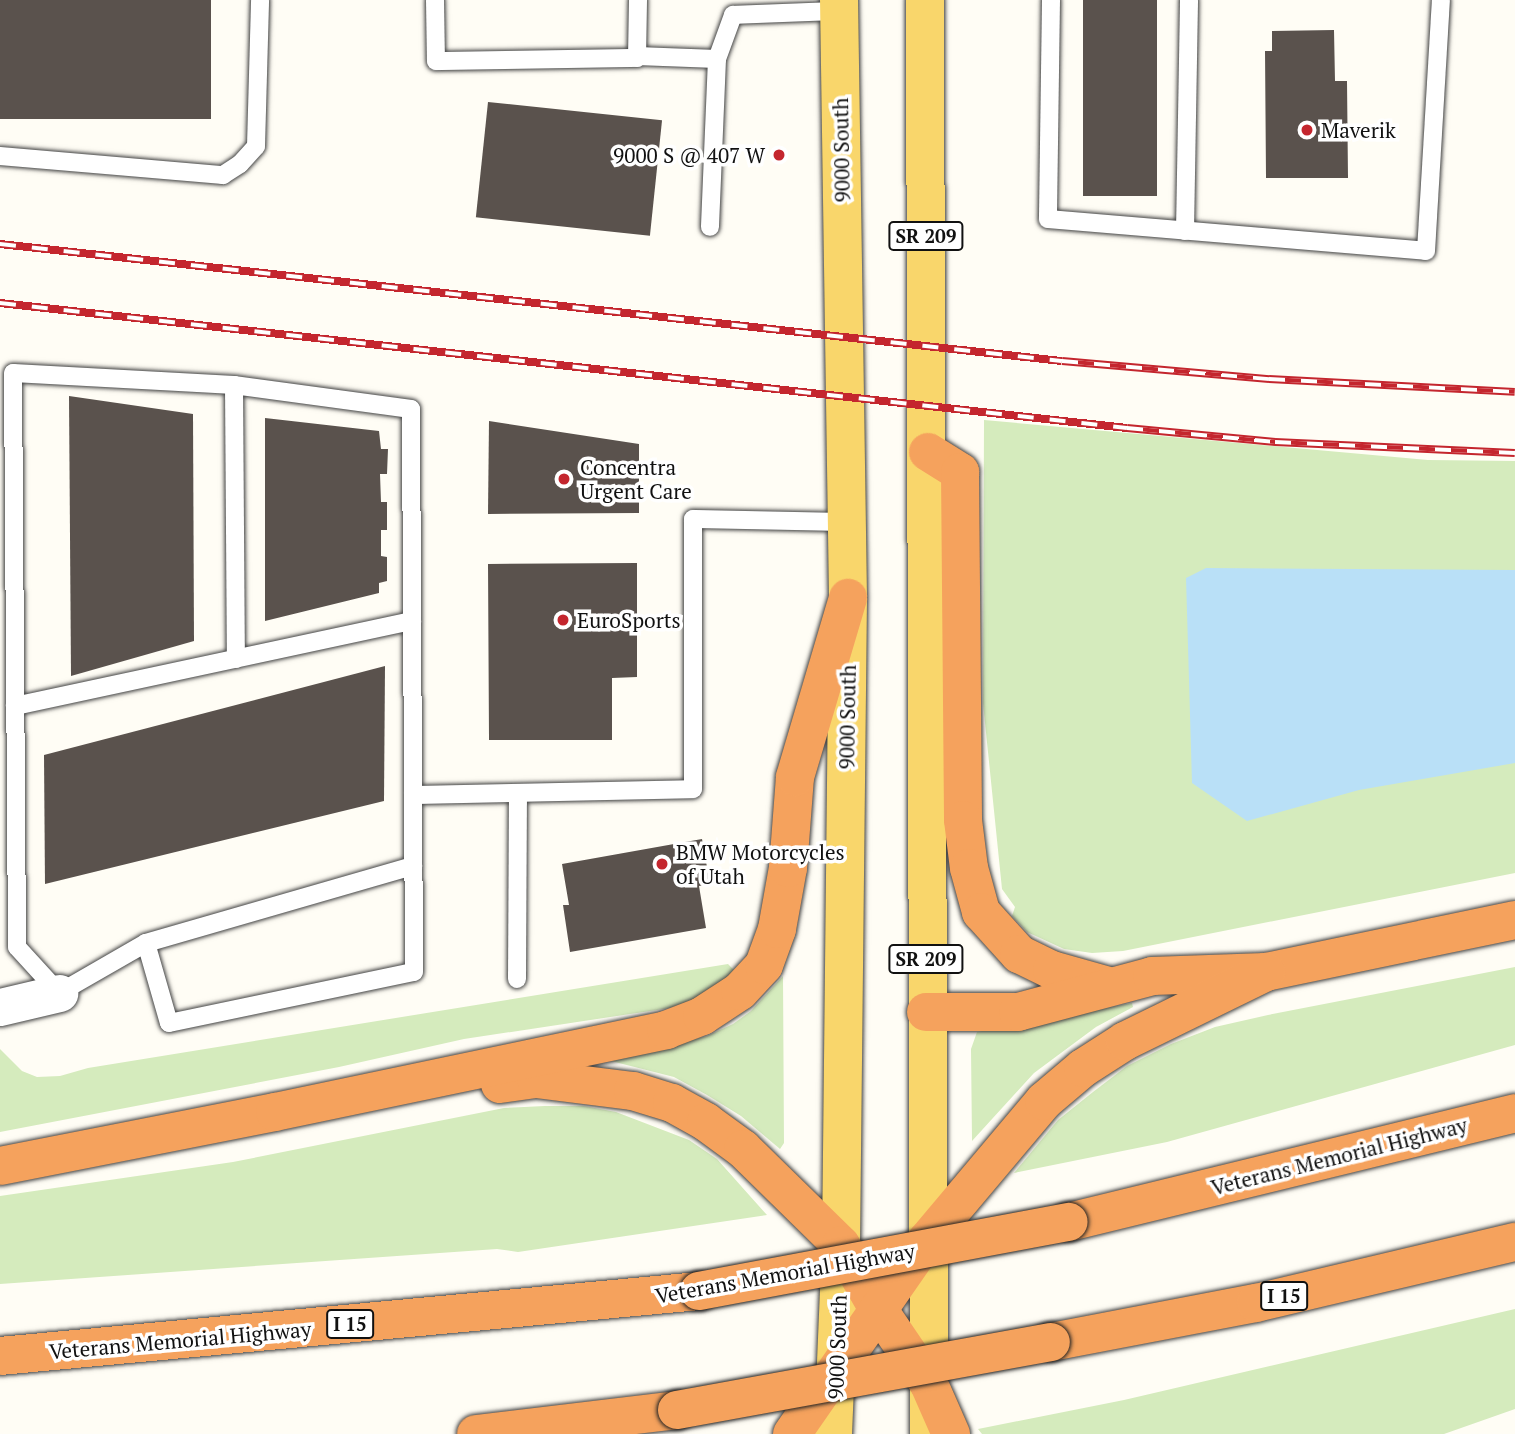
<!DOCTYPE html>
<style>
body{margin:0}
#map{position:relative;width:1515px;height:1434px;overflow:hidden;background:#fffdf5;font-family:"PT Serif",serif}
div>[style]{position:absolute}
.green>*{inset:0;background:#d5ebbd}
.water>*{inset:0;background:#b9e0f7}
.building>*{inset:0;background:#5a524d;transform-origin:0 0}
.roads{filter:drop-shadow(0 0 2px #444) drop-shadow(0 0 2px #444)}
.service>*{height:18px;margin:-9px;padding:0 9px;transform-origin:9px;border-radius:9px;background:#fff}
.minor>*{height:37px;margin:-18.5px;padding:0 18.5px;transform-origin:18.5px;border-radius:18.5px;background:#fff}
.primary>*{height:38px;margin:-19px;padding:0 19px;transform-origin:19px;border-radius:19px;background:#f9d66b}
.motorway>*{height:38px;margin:-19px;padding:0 19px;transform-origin:19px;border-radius:19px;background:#f5a25d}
.rail>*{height:8px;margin-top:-4px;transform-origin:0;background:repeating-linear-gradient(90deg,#fff 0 16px,#c4262e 0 32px);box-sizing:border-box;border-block:2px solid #c4262e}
.bridges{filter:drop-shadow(0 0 2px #222) drop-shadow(0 0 2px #222)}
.motorway-bridge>*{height:38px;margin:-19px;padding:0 19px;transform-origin:19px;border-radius:19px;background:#f5a25d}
.dots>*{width:19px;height:19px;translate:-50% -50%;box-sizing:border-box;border:4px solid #fff;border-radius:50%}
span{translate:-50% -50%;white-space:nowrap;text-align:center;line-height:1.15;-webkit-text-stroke:7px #fff;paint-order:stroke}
.shield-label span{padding:2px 5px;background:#fff;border:2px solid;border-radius:5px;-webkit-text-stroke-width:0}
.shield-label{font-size:19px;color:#111;font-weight:700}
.poi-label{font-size:21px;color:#111}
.left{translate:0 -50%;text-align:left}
.right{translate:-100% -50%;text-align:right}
.street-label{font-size:21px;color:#111}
</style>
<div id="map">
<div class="green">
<div style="clip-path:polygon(984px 420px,1428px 460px,1515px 461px,1515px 873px,1123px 951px,1092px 953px,1064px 949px,1027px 932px,1012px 916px,1015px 907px,1002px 889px,983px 703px)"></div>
<div style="clip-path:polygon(728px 964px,734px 970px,713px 992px,670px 1008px,464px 1039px,339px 1067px,0 1132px,0 1049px,22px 1071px,37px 1077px,60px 1076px,88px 1068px)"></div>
<div style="clip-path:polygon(1515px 967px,1515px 1045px,1167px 1142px,1014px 1173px,1058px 1120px,1093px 1092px,1127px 1066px,1171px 1044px,1215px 1027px,1268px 1015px)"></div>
<div style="clip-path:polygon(783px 976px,784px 1143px,780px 1149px,741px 1116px,707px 1095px,674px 1077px,611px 1061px,707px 1036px,733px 1024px,751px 1011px)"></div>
<div style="clip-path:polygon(1132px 1003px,1133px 1007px,1096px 1027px,1034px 1073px,972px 1141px,971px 1049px,977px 1032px)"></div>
<div style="clip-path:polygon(545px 1106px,584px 1106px,616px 1112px,689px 1140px,717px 1159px,767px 1215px,518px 1252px,497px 1249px,0 1284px,0 1196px,233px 1162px,504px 1108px)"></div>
<div style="clip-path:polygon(1515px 1309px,1515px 1409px,1444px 1434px,982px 1434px,978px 1429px,1124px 1400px)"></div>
</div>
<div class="water">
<div style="clip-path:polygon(1206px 568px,1515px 570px,1515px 763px,1359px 790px,1247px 821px,1192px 783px,1186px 578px)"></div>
</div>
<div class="building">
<div style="left:0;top:0;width:211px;height:119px"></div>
<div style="left:1083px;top:0;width:74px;height:196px"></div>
<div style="clip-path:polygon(1334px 30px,1335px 81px,1347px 81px,1348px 178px,1266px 178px,1265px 51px,1272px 51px,1272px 31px)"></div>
<div style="left:488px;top:102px;width:175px;height:116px;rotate:6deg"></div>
<div style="clip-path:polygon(69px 396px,193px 414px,194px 641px,71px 676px)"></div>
<div style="clip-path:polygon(265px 418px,379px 431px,381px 449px,388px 449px,387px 474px,380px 474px,381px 502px,387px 502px,387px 530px,381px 530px,381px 556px,387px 557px,387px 581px,379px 583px,379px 593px,265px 621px)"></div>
<div style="clip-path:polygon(489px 421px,639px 444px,639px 513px,488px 514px)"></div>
<div style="clip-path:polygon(637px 563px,637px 677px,612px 678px,612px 740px,489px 740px,488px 564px)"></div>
<div style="clip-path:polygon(385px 666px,384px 801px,45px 884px,44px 755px)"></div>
<div style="clip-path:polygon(702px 839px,710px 884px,699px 886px,706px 928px,570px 952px,563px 905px,569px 905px,562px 864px)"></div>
</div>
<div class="roads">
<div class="service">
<div style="left:435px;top:0;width:61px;rotate:89.1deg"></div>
<div style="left:436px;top:61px;width:201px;rotate:-0.9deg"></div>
<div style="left:637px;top:58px;width:58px;rotate:-89deg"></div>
<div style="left:1051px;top:0;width:219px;rotate:90.8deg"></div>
<div style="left:1048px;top:219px;width:379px;rotate:4.8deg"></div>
<div style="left:1426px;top:251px;width:251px;rotate:-86.6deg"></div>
<div style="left:637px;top:56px;width:80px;rotate:2.1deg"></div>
<div style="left:717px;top:59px;width:168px;rotate:92.4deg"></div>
<div style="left:717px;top:59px;width:47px;rotate:-70deg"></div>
<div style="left:733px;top:15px;width:106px;rotate:-2.2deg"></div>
<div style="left:0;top:156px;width:224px;rotate:4.9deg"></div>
<div style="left:223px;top:175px;width:20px;rotate:-33deg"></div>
<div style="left:240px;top:164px;width:24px;rotate:-48deg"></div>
<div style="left:256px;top:146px;width:146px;rotate:-88.4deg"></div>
<div style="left:1185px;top:231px;width:231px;rotate:-89deg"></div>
<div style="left:234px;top:385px;width:274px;rotate:89.6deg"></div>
<div style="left:15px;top:706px;width:406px;rotate:-12.1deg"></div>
<div style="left:413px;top:795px;width:280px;rotate:-1.2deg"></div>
<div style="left:693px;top:789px;width:270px;rotate:-90deg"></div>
<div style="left:693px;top:519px;width:154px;rotate:1.1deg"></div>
<div style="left:146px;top:943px;width:83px;rotate:74deg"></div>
<div style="left:169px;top:1023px;width:250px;rotate:-11.8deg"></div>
<div style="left:414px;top:972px;width:563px;rotate:-90.31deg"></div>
<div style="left:411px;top:409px;width:179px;rotate:-172.3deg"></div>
<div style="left:234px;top:385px;width:221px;rotate:-176.9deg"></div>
<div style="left:13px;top:373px;width:574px;rotate:89.6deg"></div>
<div style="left:17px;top:947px;width:62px;rotate:47.6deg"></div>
<div style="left:59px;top:993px;width:100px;rotate:-29.9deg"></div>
<div style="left:146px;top:943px;width:278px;rotate:-16.1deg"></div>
<div style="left:517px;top:979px;width:186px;rotate:-89.7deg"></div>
</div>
<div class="minor">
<div style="left:0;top:1007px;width:61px;rotate:-13.3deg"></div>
</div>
<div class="primary">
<div style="left:925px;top:0;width:1434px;rotate:89.84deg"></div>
<div style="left:833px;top:1434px;width:189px;rotate:-87.6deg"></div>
<div style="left:841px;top:1245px;width:647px;rotate:-89.38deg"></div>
<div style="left:848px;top:598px;width:598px;rotate:-90.86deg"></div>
</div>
<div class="motorway">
<div style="left:928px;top:452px;width:38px;rotate:32deg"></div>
<div style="left:960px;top:472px;width:348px;rotate:89.5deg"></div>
<div style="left:963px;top:820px;width:48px;rotate:82.9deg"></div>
<div style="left:969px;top:868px;width:46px;rotate:74.7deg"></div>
<div style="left:981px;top:912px;width:57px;rotate:47.9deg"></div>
<div style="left:1019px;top:954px;width:37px;rotate:26deg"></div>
<div style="left:1052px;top:970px;width:59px;rotate:15.7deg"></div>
<div style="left:926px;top:1012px;width:92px"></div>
<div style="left:1018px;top:1012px;width:139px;rotate:-15deg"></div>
<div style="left:1152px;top:976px;width:114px;rotate:-2deg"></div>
<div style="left:1266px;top:972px;width:254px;rotate:-11.8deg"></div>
<div style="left:500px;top:1084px;width:36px;rotate:-8deg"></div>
<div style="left:536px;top:1079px;width:98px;rotate:7.1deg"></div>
<div style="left:633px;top:1091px;width:41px;rotate:17.1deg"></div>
<div style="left:672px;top:1103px;width:39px;rotate:29deg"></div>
<div style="left:706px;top:1122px;width:46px;rotate:36.1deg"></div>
<div style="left:743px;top:1149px;width:137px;rotate:44.4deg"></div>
<div style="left:841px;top:1245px;width:74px;rotate:60deg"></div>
<div style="left:878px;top:1309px;width:91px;rotate:55.8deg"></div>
<div style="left:929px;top:1384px;width:55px;rotate:66.3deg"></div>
<div style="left:0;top:1166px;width:280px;rotate:-11.1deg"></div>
<div style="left:275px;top:1112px;width:400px;rotate:-11.8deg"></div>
<div style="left:666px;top:1030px;width:39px;rotate:-21deg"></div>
<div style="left:702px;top:1016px;width:45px;rotate:-33.3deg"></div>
<div style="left:740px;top:991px;width:35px;rotate:-47deg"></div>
<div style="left:764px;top:965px;width:38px;rotate:-70deg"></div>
<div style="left:777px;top:929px;width:62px;rotate:-79.8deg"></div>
<div style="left:788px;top:868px;width:91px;rotate:-85.6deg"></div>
<div style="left:795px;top:777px;width:187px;rotate:-73.5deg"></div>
<div style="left:1069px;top:1222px;width:459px;rotate:-13.7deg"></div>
<div style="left:1051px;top:1342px;width:209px;rotate:-10.8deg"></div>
<div style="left:1256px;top:1303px;width:266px;rotate:-13.3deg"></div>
<div style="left:0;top:1356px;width:702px;rotate:-5.31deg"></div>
<div style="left:476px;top:1434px;width:202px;rotate:-6.8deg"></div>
<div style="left:792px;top:1434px;width:236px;rotate:-55.2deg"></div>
<div style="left:927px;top:1240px;width:182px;rotate:-49.9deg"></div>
<div style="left:1044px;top:1101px;width:51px;rotate:-40.2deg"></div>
<div style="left:1083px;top:1068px;width:50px;rotate:-32.7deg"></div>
<div style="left:1125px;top:1041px;width:157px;rotate:-26.1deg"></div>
</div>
</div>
<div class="rail">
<div style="left:0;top:244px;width:1068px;rotate:6.29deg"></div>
<div style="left:1062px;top:361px;width:208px;rotate:5deg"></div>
<div style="left:1269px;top:379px;width:246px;rotate:3deg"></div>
<div style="left:0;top:303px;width:1134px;rotate:6.33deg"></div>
<div style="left:1127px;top:428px;width:149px;rotate:5.4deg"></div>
<div style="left:1275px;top:442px;width:240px;rotate:2.6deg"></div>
</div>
<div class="bridges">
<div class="motorway-bridge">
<div style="left:699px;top:1291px;width:376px;rotate:-10.6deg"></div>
<div style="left:677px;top:1410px;width:380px;rotate:-10.3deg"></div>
</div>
</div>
<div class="dots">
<div style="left:1307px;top:130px;background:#c4262e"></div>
<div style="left:779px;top:155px;background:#c4262e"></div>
<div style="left:564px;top:479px;background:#c4262e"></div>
<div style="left:563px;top:620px;background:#c4262e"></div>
<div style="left:662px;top:864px;background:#c4262e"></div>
</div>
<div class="shield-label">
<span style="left:926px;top:236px">SR 209</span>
<span style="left:926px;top:959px">SR 209</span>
<span style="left:1284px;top:1296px">I 15</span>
<span style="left:350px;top:1324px">I 15</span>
</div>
<div class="poi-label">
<span class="left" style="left:1321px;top:130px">Maverik</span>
<span class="right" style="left:765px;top:155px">9000 S @ 407 W</span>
<span class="left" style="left:580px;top:479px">Concentra<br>Urgent Care</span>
<span class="left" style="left:577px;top:620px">EuroSports</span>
<span class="left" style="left:676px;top:864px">BMW Motorcycles<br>of Utah</span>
</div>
<div class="street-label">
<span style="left:841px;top:150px;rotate:-91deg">9000 South</span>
<span style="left:847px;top:717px;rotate:-89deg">9000 South</span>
<span style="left:1339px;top:1156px;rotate:-14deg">Veterans Memorial Highway</span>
<span style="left:785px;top:1273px;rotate:-10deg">Veterans Memorial Highway</span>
<span style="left:180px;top:1340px;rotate:-5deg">Veterans Memorial Highway</span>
<span style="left:837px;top:1347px;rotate:-88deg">9000 South</span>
</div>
</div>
